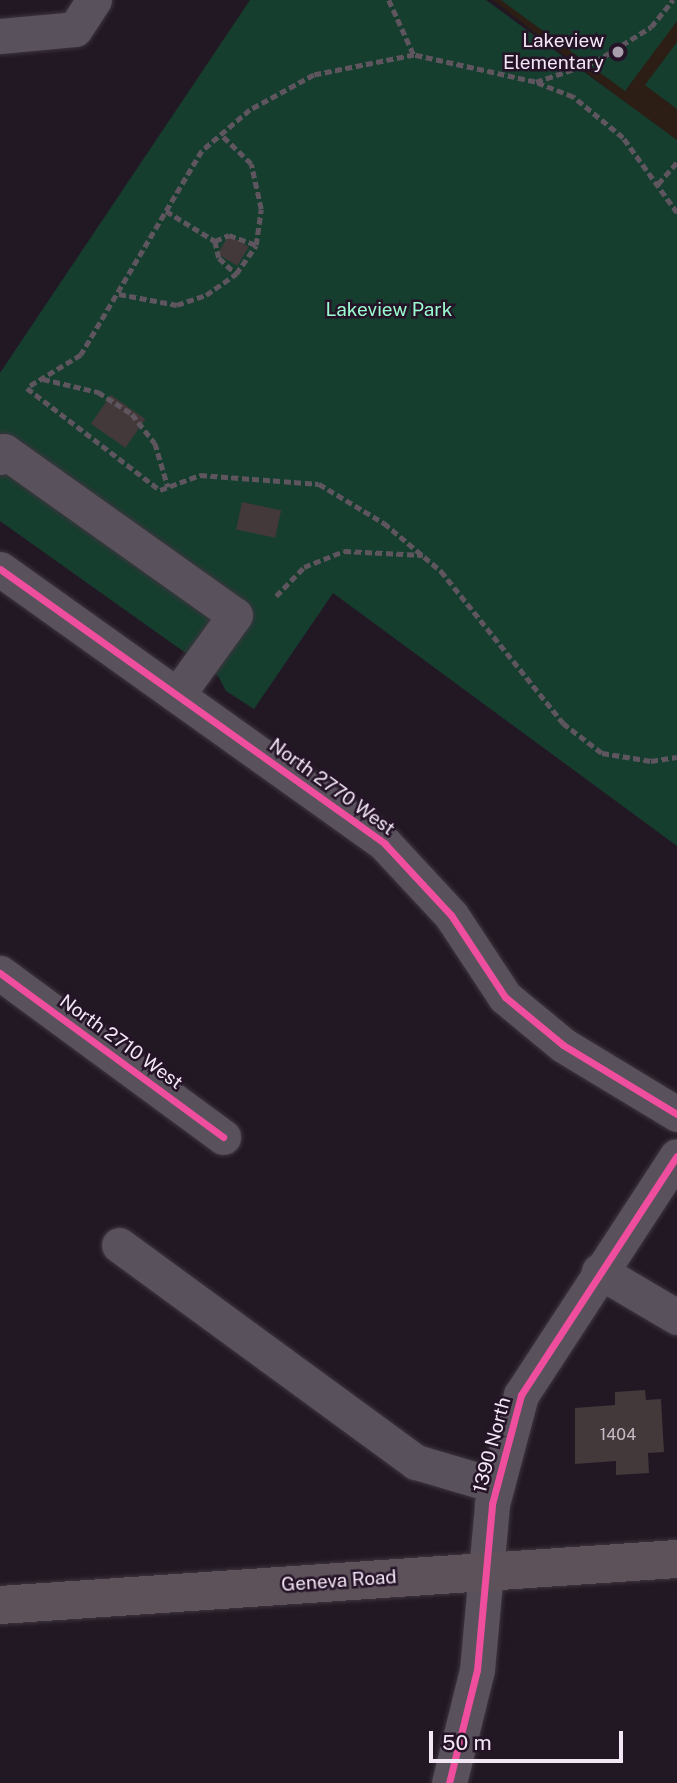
<!DOCTYPE html>
<style>
body{margin:0}
#map{position:relative;width:677px;height:1783px;overflow:hidden;background:#221823;font-family:"Public Sans",sans-serif}
div>[style]{position:absolute}
.education>*{inset:0;background:#2c1e15}
.green>*{inset:0;background:#163e2f}
.building>*{inset:0;background:#43393b;transform-origin:0 0}
.path>*{height:4.5px;margin-top:-2.25px;transform-origin:0;background:repeating-linear-gradient(90deg,#5e555f 0 7px,transparent 0 10.5px)}
.roads{filter:drop-shadow(0 0 2px #3d353e) drop-shadow(0 0 2px #3d353e)}
.minor>*{height:35px;margin:-17.5px;padding:0 17.5px;transform-origin:17.5px;border-radius:17.5px;background:#59515b}
.major>*{height:38px;margin:-19px;padding:0 19px;transform-origin:19px;border-radius:19px;background:#5e525a}
.cycleway>*{height:7px;margin:-3.5px;padding:0 3.5px;transform-origin:3.5px;border-radius:3.5px;background:#ef4d9e}
.dots>*{width:19px;height:19px;translate:-50% -50%;box-sizing:border-box;border:4px solid #251328;border-radius:50%}
span{translate:-50% -50%;white-space:nowrap;text-align:center;line-height:1.15;-webkit-text-stroke:5px #251328;paint-order:stroke}
.number-label{font-size:16px;color:#c8bcc6}
.number-label span{-webkit-text-stroke-width:0}
.poi-label{font-size:19px;color:#f4e7f5}
.right{translate:-100% -50%;text-align:right}
.park-label{font-size:19px;color:#9afcce}
.street-label{font-size:19px;color:#f4e7f5}
.scale{position:absolute;left:429px;top:1731px;width:194px;height:32px;box-sizing:border-box;border:4px solid #f4e7f5;border-top:0;padding-left:9px;font-size:21px;line-height:24px;white-space:nowrap;color:#f4e7f5;-webkit-text-stroke:5px #251328;paint-order:stroke}
</style>
<div id="map">
<div class="education">
<div style="clip-path:polygon(493px 0,677px 0,677px 140px,627px 104px)"></div>
</div>
<div class="green">
<div style="clip-path:polygon(250px 0,486px 0,677px 140px,677px 846px,333px 593px,254px 709px,226px 691px,218px 676px,0 521px,0 373px)"></div>
<div style="clip-path:polygon(501px 0,677px 0,677px 21px,625px 91px)"></div>
<div style="clip-path:polygon(677px 42px,677px 109px,645px 85px)"></div>
</div>
<div class="building">
<div style="left:229px;top:235px;width:23px;height:22px;rotate:31deg"></div>
<div style="left:111px;top:395px;width:42px;height:35px;rotate:35deg"></div>
<div style="left:242px;top:502px;width:40px;height:28px;rotate:12deg"></div>
<div style="clip-path:polygon(645px 1390px,646px 1400px,661px 1399px,664px 1452px,648px 1453px,649px 1473px,616px 1475px,616px 1461px,575px 1464px,575px 1408px,615px 1405px,615px 1392px)"></div>
</div>
<div class="path">
<div style="left:389px;top:0;width:60px;rotate:65.6deg"></div>
<div style="left:536px;top:82px;width:62px;rotate:-18.7deg"></div>
<div style="left:595px;top:62px;width:66px;rotate:-32deg"></div>
<div style="left:651px;top:27px;width:35px;rotate:-51deg"></div>
<div style="left:658px;top:184px;width:29px;rotate:-49deg"></div>
<div style="left:166px;top:211px;width:57px;rotate:31.5deg"></div>
<div style="left:215px;top:241px;width:15px;rotate:-23deg"></div>
<div style="left:229px;top:235px;width:29px;rotate:20deg"></div>
<div style="left:677px;top:213px;width:92px;rotate:-125.8deg"></div>
<div style="left:623px;top:138px;width:65px;rotate:-140.6deg"></div>
<div style="left:573px;top:97px;width:41px;rotate:-158.5deg"></div>
<div style="left:535px;top:82px;width:124px;rotate:-167.4deg"></div>
<div style="left:414px;top:55px;width:102px;rotate:168.7deg"></div>
<div style="left:314px;top:75px;width:73px;rotate:151.3deg"></div>
<div style="left:250px;top:110px;width:63px;rotate:139.5deg"></div>
<div style="left:202px;top:151px;width:237px;rotate:120.7deg"></div>
<div style="left:81px;top:355px;width:63px;rotate:148.6deg"></div>
<div style="left:27px;top:388px;width:168px;rotate:37.5deg"></div>
<div style="left:160px;top:490px;width:43px;rotate:-20.6deg"></div>
<div style="left:200px;top:475px;width:119px;rotate:4.3deg"></div>
<div style="left:319px;top:484px;width:76px;rotate:31deg"></div>
<div style="left:384px;top:523px;width:75px;rotate:40.1deg"></div>
<div style="left:441px;top:571px;width:195px;rotate:51.2deg"></div>
<div style="left:563px;top:723px;width:49px;rotate:37.6deg"></div>
<div style="left:602px;top:753px;width:50px;rotate:9.3deg"></div>
<div style="left:651px;top:761px;width:26px;rotate:-9deg"></div>
<div style="left:215px;top:241px;width:17px;rotate:77deg"></div>
<div style="left:219px;top:258px;width:23px;rotate:43deg"></div>
<div style="left:119px;top:294px;width:59px;rotate:10.7deg"></div>
<div style="left:177px;top:305px;width:31px;rotate:-19deg"></div>
<div style="left:206px;top:295px;width:37px;rotate:-35deg"></div>
<div style="left:236px;top:274px;width:35px;rotate:-55deg"></div>
<div style="left:256px;top:245px;width:36px;rotate:-82deg"></div>
<div style="left:261px;top:209px;width:46px;rotate:-102.5deg"></div>
<div style="left:251px;top:164px;width:42px;rotate:-136deg"></div>
<div style="left:43px;top:379px;width:57px;rotate:13.3deg"></div>
<div style="left:98px;top:392px;width:40px;rotate:32.9deg"></div>
<div style="left:132px;top:414px;width:37px;rotate:52deg"></div>
<div style="left:155px;top:443px;width:46px;rotate:73.5deg"></div>
<div style="left:276px;top:596px;width:40px;rotate:-46deg"></div>
<div style="left:304px;top:567px;width:43px;rotate:-21.8deg"></div>
<div style="left:344px;top:551px;width:79px;rotate:2.9deg"></div>
</div>
<div class="roads">
<div class="minor">
<div style="left:0;top:36px;width:75px;rotate:-5.3deg"></div>
<div style="left:75px;top:29px;width:35px;rotate:-57deg"></div>
<div style="left:0;top:457px;width:7px;rotate:-56deg"></div>
<div style="left:4px;top:451px;width:283px;rotate:35.4deg"></div>
<div style="left:235px;top:615px;width:99px;rotate:125.9deg"></div>
<div style="left:0;top:569px;width:473px;rotate:35.5deg"></div>
<div style="left:385px;top:844px;width:97px;rotate:47.1deg"></div>
<div style="left:451px;top:915px;width:98px;rotate:56.6deg"></div>
<div style="left:505px;top:997px;width:75px;rotate:39.6deg"></div>
<div style="left:563px;top:1045px;width:133px;rotate:31.2deg"></div>
<div style="left:0;top:973px;width:277px;rotate:36.3deg"></div>
<div style="left:119px;top:1245px;width:368px;rotate:36.2deg"></div>
<div style="left:416px;top:1462px;width:84px;rotate:16.5deg"></div>
<div style="left:599px;top:1271px;width:91px;rotate:30.5deg"></div>
<div style="left:449px;top:1783px;width:116px;rotate:-76.1deg"></div>
<div style="left:477px;top:1670px;width:167px;rotate:-84.8deg"></div>
<div style="left:492px;top:1504px;width:113px;rotate:-75.1deg"></div>
<div style="left:521px;top:1395px;width:285px;rotate:-56.9deg"></div>
</div>
<div class="major">
<div style="left:0;top:1605px;width:679px;rotate:-3.89deg"></div>
</div>
</div>
<div class="cycleway">
<div style="left:0;top:569px;width:473px;rotate:35.5deg"></div>
<div style="left:385px;top:844px;width:97px;rotate:47.1deg"></div>
<div style="left:451px;top:915px;width:98px;rotate:56.6deg"></div>
<div style="left:505px;top:997px;width:75px;rotate:39.6deg"></div>
<div style="left:563px;top:1045px;width:133px;rotate:31.2deg"></div>
<div style="left:0;top:973px;width:277px;rotate:36.3deg"></div>
<div style="left:449px;top:1783px;width:116px;rotate:-76.1deg"></div>
<div style="left:477px;top:1670px;width:167px;rotate:-84.8deg"></div>
<div style="left:492px;top:1504px;width:113px;rotate:-75.1deg"></div>
<div style="left:521px;top:1395px;width:285px;rotate:-56.9deg"></div>
</div>
<div class="dots">
<div style="left:618px;top:52px;background:#aa9fac"></div>
</div>
<div class="number-label">
<span style="left:618px;top:1435px">1404</span>
</div>
<div class="poi-label">
<span class="right" style="left:604px;top:52px">Lakeview<br>Elementary</span>
</div>
<div class="park-label">
<span style="left:389px;top:310px">Lakeview Park</span>
</div>
<div class="street-label">
<span style="left:332px;top:787px;rotate:36deg">North 2770 West</span>
<span style="left:121px;top:1042px;rotate:36deg">North 2710 West</span>
<span style="left:492px;top:1445px;rotate:-75deg">1390 North</span>
<span style="left:339px;top:1581px;rotate:-4deg">Geneva Road</span>
</div>
<div class="scale">50 m</div>
</div>
